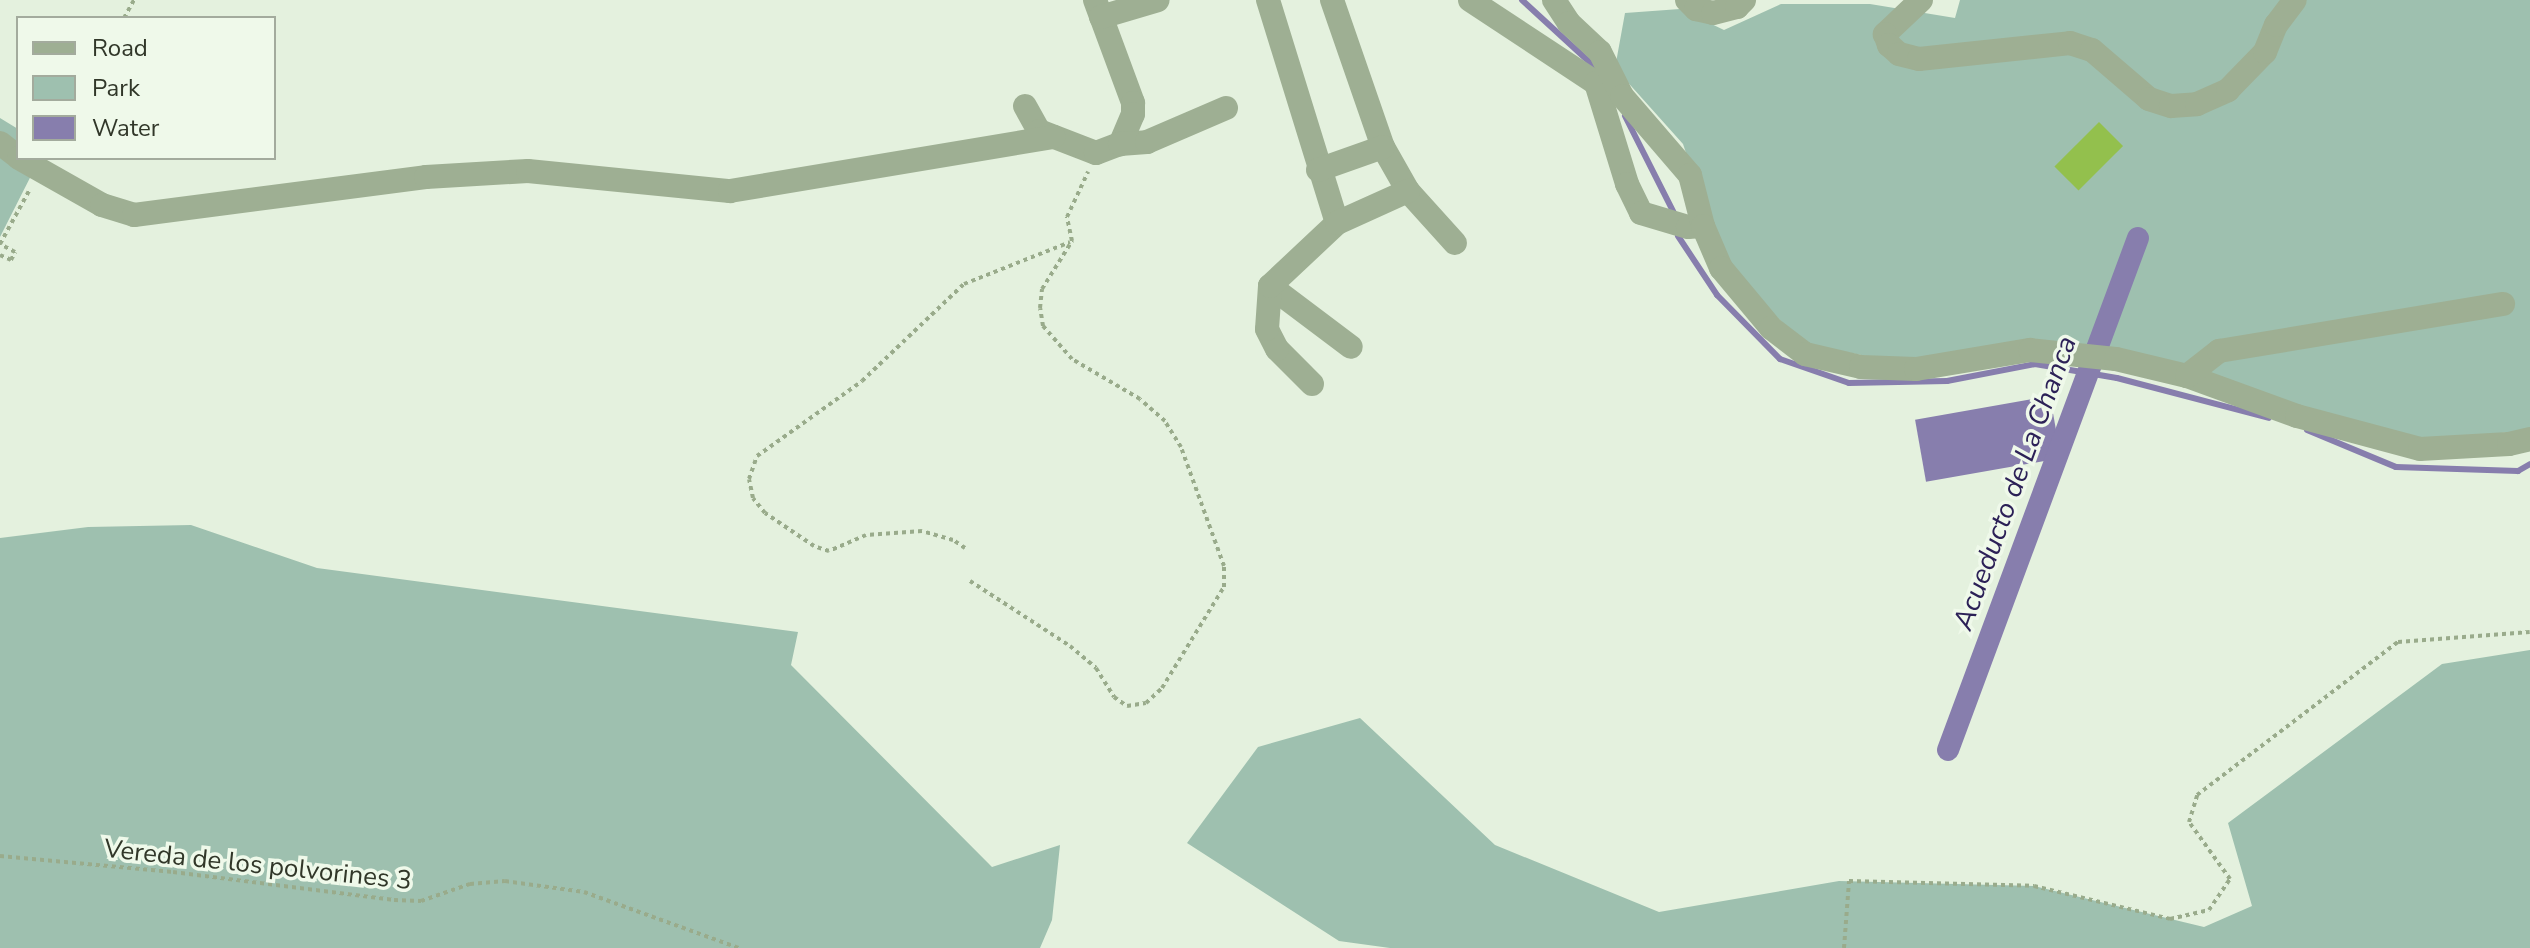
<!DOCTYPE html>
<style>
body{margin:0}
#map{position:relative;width:2530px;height:948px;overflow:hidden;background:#e4f1de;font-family:"Nunito Sans",sans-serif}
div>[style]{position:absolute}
.green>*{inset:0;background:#9ec0af}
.water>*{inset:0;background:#877ead;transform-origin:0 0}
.stream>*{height:6px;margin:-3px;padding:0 3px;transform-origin:3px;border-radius:3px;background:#877ead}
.canal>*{height:22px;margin:-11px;padding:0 11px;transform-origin:11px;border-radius:11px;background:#877ead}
.building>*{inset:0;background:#93c04d;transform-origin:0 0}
.path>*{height:4px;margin-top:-2px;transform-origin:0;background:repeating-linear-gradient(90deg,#99ab8b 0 4px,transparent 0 8px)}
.minor>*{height:24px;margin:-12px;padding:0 12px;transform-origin:12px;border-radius:12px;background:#9eaf93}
span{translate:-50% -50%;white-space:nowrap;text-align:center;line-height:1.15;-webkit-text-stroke:7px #eff9ea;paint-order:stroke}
.street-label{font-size:26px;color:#313729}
.water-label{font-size:28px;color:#2c2157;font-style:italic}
.legend{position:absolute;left:16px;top:16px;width:260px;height:144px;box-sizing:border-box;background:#eff9ea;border:2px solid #a3ab9d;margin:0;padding:10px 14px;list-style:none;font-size:24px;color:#313729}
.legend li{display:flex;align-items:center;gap:16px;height:40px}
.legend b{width:40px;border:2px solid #a3ab9d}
</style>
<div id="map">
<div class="green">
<div style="clip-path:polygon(1960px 0,2530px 0,2530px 430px,2416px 442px,2118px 350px,1892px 361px,1805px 344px,1746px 288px,1715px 239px,1683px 144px,1615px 68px,1625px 13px,1680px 9px,1724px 30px,1781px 4px,1870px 4px,1955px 18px)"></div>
<div style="clip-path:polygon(0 118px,18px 129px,18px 158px,40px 158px,0 237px)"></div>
<div style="clip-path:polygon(191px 525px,317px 568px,798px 632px,791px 665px,992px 867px,1060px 845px,1052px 920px,1040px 948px,0 948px,0 538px,88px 527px)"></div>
<div style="clip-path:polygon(2530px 650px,2530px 948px,1390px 948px,1339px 941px,1187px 843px,1258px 747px,1360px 718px,1495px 845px,1659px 912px,1839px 881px,2034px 886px,2204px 927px,2252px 906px,2228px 823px,2442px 664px)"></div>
</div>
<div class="water">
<div style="left:2050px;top:396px;width:63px;height:137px;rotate:80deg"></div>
</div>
<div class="stream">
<div style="left:1522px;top:0;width:102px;rotate:42.6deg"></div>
<div style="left:1625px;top:116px;width:109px;rotate:63.2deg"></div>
<div style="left:1678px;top:236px;width:71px;rotate:56.5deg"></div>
<div style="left:1717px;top:295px;width:90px;rotate:45.5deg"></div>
<div style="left:1780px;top:359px;width:73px;rotate:19.2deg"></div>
<div style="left:1849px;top:383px;width:98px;rotate:-1.2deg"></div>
<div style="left:1947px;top:381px;width:90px;rotate:-10.9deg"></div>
<div style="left:2035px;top:364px;width:83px;rotate:9.7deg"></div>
<div style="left:2117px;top:378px;width:157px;rotate:14.7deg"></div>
<div style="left:2307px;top:430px;width:96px;rotate:22.6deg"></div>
<div style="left:2396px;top:467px;width:122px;rotate:1.9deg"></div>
<div style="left:2518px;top:471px;width:14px;rotate:-30deg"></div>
</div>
<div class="canal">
<div style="left:1948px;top:750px;width:546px;rotate:-69.64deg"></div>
</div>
<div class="building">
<div style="left:2099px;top:122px;width:34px;height:63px;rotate:45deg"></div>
</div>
<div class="path">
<div style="left:124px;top:18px;width:21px;rotate:-61deg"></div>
<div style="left:0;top:255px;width:12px;rotate:24deg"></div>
<div style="left:11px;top:260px;width:9px;rotate:-63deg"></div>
<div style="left:15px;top:252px;width:17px;rotate:-152deg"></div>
<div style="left:0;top:244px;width:63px;rotate:-61.4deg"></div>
<div style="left:965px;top:548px;width:14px;rotate:-146deg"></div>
<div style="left:953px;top:540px;width:32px;rotate:-164deg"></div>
<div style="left:922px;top:531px;width:56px;rotate:175.9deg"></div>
<div style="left:866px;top:535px;width:40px;rotate:156.6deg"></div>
<div style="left:829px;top:551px;width:16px;rotate:-162deg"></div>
<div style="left:814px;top:546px;width:59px;rotate:-146deg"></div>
<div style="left:765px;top:513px;width:19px;rotate:-129deg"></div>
<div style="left:753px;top:498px;width:19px;rotate:-102deg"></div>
<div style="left:749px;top:479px;width:24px;rotate:-71deg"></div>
<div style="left:757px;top:456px;width:129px;rotate:-35.5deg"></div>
<div style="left:862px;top:381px;width:141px;rotate:-43.6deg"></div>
<div style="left:964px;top:284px;width:114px;rotate:-21.6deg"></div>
<div style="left:970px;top:581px;width:119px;rotate:33deg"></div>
<div style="left:1070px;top:646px;width:34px;rotate:40deg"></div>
<div style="left:1096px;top:668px;width:34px;rotate:58deg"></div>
<div style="left:1114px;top:697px;width:16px;rotate:35deg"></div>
<div style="left:1127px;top:706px;width:19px;rotate:-9deg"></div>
<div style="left:1146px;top:703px;width:22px;rotate:-43deg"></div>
<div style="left:1162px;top:688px;width:119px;rotate:-58.5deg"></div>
<div style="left:1224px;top:587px;width:21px;rotate:-90deg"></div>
<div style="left:1224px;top:566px;width:127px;rotate:-109.9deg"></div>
<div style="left:1181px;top:447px;width:31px;rotate:-122deg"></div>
<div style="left:1165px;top:421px;width:33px;rotate:-139deg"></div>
<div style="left:1140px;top:399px;width:79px;rotate:-149.5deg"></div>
<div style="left:1072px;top:359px;width:44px;rotate:-131.3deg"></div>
<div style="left:1043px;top:326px;width:18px;rotate:-99deg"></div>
<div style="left:1040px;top:308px;width:19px;rotate:-84deg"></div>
<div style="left:1042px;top:289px;width:57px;rotate:-58deg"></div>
<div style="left:1072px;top:241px;width:25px;rotate:-102deg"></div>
<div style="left:1067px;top:217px;width:50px;rotate:-65deg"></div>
<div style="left:0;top:856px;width:174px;rotate:5.3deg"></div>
<div style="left:173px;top:872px;width:223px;rotate:7.2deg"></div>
<div style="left:394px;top:900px;width:27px;rotate:2deg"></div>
<div style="left:421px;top:901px;width:52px;rotate:-19.1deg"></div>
<div style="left:470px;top:884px;width:35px;rotate:-5deg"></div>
<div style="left:505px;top:881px;width:80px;rotate:7.9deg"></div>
<div style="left:584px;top:892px;width:165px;rotate:19.9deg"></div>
<div style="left:1844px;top:948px;width:67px;rotate:-85.7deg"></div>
<div style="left:1849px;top:881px;width:185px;rotate:1.5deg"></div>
<div style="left:2034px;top:886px;width:140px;rotate:13.6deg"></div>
<div style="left:2170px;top:919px;width:40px;rotate:-13deg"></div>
<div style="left:2209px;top:910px;width:37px;rotate:-56deg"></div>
<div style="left:2230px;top:879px;width:70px;rotate:-125.7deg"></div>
<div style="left:2189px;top:822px;width:28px;rotate:-73deg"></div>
<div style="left:2197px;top:795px;width:253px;rotate:-37.3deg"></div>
<div style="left:2398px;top:642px;width:132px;rotate:-4.3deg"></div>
</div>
<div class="minor">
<div style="left:1095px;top:0;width:110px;rotate:69.7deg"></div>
<div style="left:1133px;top:103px;width:11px;rotate:90deg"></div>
<div style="left:1133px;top:114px;width:33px;rotate:113deg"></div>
<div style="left:1268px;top:0;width:233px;rotate:72.8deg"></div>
<div style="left:1332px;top:0;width:156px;rotate:70.9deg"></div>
<div style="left:1383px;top:147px;width:51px;rotate:60.4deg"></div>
<div style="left:1408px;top:191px;width:70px;rotate:47.9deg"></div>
<div style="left:1470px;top:0;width:151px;rotate:33.4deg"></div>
<div style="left:1596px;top:83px;width:106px;rotate:72.9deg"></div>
<div style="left:1627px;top:184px;width:32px;rotate:64deg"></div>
<div style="left:1641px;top:213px;width:49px;rotate:16.6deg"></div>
<div style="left:1688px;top:227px;width:15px;rotate:-4deg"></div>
<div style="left:1554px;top:0;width:27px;rotate:57deg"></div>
<div style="left:1569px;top:23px;width:42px;rotate:43.1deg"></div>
<div style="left:1600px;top:52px;width:49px;rotate:63.4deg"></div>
<div style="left:1622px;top:96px;width:104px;rotate:49.3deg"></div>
<div style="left:1690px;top:175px;width:53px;rotate:75.7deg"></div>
<div style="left:1703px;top:226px;width:46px;rotate:66.8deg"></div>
<div style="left:1721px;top:268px;width:78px;rotate:50.2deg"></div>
<div style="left:1771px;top:328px;width:43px;rotate:37.4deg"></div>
<div style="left:1805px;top:354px;width:57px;rotate:13.1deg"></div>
<div style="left:1861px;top:367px;width:55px;rotate:2.1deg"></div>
<div style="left:1916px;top:369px;width:116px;rotate:-9.5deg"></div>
<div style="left:2030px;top:350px;width:86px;rotate:6deg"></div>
<div style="left:2116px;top:359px;width:73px;rotate:13.5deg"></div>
<div style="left:2187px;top:376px;width:117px;rotate:20deg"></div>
<div style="left:2297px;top:416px;width:127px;rotate:15deg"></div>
<div style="left:2420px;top:449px;width:89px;rotate:-3.2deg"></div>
<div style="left:2509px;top:444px;width:22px;rotate:-13deg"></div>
<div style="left:1687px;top:0;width:13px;rotate:45deg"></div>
<div style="left:1696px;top:9px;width:17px;rotate:13deg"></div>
<div style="left:1713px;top:13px;width:25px;rotate:-14deg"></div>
<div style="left:1737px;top:7px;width:10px;rotate:-45deg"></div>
<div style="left:1921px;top:0;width:50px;rotate:136.6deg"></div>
<div style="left:1885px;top:34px;width:12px;rotate:70deg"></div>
<div style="left:1889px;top:45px;width:13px;rotate:42deg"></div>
<div style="left:1899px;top:54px;width:21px;rotate:14deg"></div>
<div style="left:1919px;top:59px;width:152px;rotate:-6deg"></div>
<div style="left:2070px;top:43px;width:23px;rotate:18deg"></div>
<div style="left:2092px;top:50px;width:75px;rotate:40.7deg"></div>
<div style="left:2149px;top:99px;width:23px;rotate:18deg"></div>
<div style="left:2171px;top:106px;width:26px;rotate:-4deg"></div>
<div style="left:2197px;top:104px;width:34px;rotate:-24deg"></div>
<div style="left:2228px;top:90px;width:53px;rotate:-45.8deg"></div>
<div style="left:2265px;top:52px;width:29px;rotate:-68deg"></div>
<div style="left:2276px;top:25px;width:31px;rotate:-53deg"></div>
<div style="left:1101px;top:17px;width:59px;rotate:-16.6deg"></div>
<div style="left:1025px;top:106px;width:29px;rotate:61deg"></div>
<div style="left:1039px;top:131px;width:61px;rotate:21.1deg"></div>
<div style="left:1096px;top:153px;width:26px;rotate:-21deg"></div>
<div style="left:1120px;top:144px;width:27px;rotate:-4deg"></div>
<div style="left:1147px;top:142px;width:86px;rotate:-23.3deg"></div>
<div style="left:0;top:143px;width:23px;rotate:38deg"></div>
<div style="left:19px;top:158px;width:95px;rotate:29.5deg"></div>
<div style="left:102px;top:205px;width:34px;rotate:17deg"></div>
<div style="left:134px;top:215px;width:294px;rotate:-7.4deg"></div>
<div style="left:426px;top:177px;width:102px;rotate:-3.4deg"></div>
<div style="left:528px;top:171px;width:203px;rotate:5.7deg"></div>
<div style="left:730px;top:191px;width:328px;rotate:-9.5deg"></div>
<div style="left:1318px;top:170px;width:69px;rotate:-19.5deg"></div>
<div style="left:1270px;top:286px;width:101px;rotate:37deg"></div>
<div style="left:2187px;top:376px;width:41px;rotate:-38deg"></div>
<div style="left:2219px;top:351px;width:288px;rotate:-9.4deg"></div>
<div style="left:1312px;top:384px;width:49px;rotate:-135deg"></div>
<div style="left:1277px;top:349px;width:22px;rotate:-117deg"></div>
<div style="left:1267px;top:329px;width:43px;rotate:-86deg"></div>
<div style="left:1270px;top:286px;width:92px;rotate:-43.2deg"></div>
<div style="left:1337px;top:223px;width:78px;rotate:-24.3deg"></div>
</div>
<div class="street-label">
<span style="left:258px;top:865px;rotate:6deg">Vereda de los polvorines 3</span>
</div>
<div class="water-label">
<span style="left:2015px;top:483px;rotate:-70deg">Acueducto de La Chanca</span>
</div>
<ul class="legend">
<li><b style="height:10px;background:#9eaf93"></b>Road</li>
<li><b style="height:22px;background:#9ec0af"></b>Park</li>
<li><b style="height:22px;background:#877ead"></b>Water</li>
</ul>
</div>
